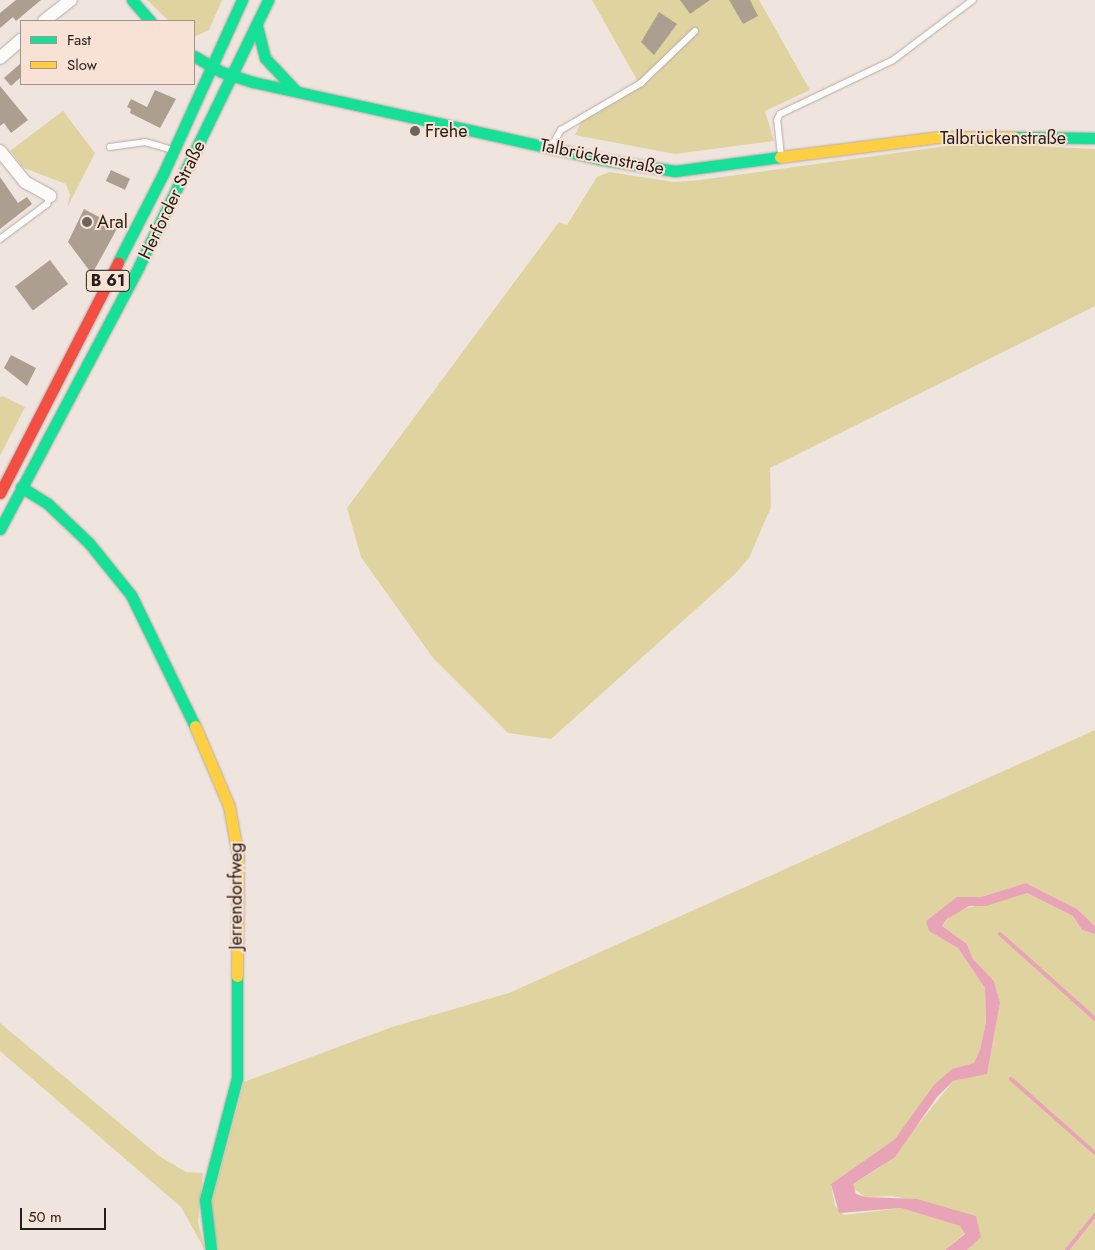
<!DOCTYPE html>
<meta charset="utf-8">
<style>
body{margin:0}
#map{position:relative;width:1095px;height:1250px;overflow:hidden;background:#f0e4de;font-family:Jost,sans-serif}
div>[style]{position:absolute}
.green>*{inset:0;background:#dfd49f}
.water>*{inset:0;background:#e9a3b6}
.stream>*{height:4px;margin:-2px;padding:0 2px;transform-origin:2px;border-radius:2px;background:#e9a3b6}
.building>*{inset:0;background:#ac9f8f;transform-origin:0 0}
.roads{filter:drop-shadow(0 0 1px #b4aba6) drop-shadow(0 0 1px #b4aba6)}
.lane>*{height:6px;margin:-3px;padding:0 3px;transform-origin:3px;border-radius:3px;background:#fdfbfa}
.street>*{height:12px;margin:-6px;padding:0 6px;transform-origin:6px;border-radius:6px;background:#fdfbfa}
.fast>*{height:11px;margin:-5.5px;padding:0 5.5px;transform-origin:5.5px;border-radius:5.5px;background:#16e098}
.slow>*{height:11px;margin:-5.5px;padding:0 5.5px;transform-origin:5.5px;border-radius:5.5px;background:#ffcf43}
.jam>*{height:11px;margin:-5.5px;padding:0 5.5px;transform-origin:5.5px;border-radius:5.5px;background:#f24e42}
.dots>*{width:14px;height:14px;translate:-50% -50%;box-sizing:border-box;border:2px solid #f8e2d6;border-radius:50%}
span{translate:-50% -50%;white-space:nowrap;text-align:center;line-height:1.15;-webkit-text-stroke:4px #f8e2d6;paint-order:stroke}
.shield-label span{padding:1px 4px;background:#f8e2d6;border:1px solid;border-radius:4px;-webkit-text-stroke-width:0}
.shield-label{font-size:16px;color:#241d18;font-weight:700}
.poi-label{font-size:18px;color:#241d18}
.left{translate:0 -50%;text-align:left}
.street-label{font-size:18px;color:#241d18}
.legend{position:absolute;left:20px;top:20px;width:175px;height:65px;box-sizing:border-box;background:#f8e2d6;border:1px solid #a3938a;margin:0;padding:6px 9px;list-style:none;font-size:15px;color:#241d18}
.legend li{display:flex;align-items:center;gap:10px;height:25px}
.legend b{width:25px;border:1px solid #a3938a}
.scale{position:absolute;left:20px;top:1208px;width:86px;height:22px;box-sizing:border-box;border:2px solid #241d18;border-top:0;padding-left:6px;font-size:15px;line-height:18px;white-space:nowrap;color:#241d18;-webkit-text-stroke:4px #f8e2d6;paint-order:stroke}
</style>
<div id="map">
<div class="green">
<div style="clip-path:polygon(147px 0,222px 0,209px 30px,194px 37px,194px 21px,169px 21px)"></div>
<div style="clip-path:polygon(592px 0,759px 0,810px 90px,765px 111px,774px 141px,675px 154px,575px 135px,582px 120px,641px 87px)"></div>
<div style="clip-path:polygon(63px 111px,95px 153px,67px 208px,70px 195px,66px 184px,24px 168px,10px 151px)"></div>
<div style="clip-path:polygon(996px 144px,1095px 149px,1095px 306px,770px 468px,771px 507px,749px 558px,734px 575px,551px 739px,508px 733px,433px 658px,361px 557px,347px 508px,559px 222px,567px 225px,597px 177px,609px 172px,674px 182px,700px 180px,954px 145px)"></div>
<div style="clip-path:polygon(2px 396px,25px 407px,0 456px,0 397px)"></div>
<div style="clip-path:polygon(1095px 730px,1095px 926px,1077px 909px,1026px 883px,981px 897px,957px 897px,929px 931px,958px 948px,985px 988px,986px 1022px,980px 1051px,974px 1063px,952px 1069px,895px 1139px,831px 1184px,835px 1206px,844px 1215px,901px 1208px,960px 1226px,965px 1233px,945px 1250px,218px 1250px,210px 1209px,244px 1082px,392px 1027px,509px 993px)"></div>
<div style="clip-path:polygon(1027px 893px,1073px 916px,1082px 930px,1095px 934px,1095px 1250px,967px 1250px,981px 1236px,952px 1209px,892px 1196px,865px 1197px,853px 1188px,853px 1184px,879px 1168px,902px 1145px,953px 1081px,987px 1073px,1000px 1003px,994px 981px,973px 959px,967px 944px,942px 926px,955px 911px)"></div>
<div style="clip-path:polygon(0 1023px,159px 1156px,186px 1172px,203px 1173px,198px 1222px,205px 1250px,181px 1207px,0 1051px)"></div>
</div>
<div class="water">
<div style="clip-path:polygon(1026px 883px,1077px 909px,1095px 926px,1095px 934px,1082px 930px,1073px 916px,1027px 893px,986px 906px,969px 906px,947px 919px,942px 926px,967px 944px,973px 959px,994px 981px,1000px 1003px,987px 1074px,953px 1081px,937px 1097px,895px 1157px,853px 1184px,856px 1194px,865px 1197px,917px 1199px,976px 1216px,981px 1237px,967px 1250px,945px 1250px,965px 1234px,960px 1226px,901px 1208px,839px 1213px,831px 1184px,895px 1139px,934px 1085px,952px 1069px,974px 1063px,980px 1050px,986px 1022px,985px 988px,958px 948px,929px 931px,926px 921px,957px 897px,981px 897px)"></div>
</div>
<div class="stream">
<div style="left:1000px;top:934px;width:127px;rotate:41.8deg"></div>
<div style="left:1011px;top:1079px;width:112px;rotate:41.4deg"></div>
<div style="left:1067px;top:1250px;width:45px;rotate:-51.3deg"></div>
</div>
<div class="building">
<div style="clip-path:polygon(16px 0,41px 0,16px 21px,13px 17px,0 28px,0 13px)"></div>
<div style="clip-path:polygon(680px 0,710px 0,690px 14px)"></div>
<div style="clip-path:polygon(729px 0,750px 0,758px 16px,743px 24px)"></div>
<div style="clip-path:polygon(659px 12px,677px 24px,654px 55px,641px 42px)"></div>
<div style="clip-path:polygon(21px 63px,21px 77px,11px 86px,4px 78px)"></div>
<div style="clip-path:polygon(0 86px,28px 120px,11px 133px,4px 123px,0 126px)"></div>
<div style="clip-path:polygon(155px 90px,176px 99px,160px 128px,130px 113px,131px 109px,127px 107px,131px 99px,147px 107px)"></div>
<div style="left:111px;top:170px;width:21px;height:12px;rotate:25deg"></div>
<div style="clip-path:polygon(0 177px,18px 203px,27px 197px,32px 204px,0 229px)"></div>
<div style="clip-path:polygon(84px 209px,118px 227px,92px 274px,68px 242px)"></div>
<div style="left:50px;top:260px;width:30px;height:44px;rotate:53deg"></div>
<div style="clip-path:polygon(11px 355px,36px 368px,27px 386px,4px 368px)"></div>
</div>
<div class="roads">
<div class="lane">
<div style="left:110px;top:147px;width:35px;rotate:-8deg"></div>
<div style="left:145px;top:142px;width:26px;rotate:16deg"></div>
<div style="left:551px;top:147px;width:20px;rotate:-60deg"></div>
<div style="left:561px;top:130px;width:93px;rotate:-30.4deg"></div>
<div style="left:641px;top:83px;width:75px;rotate:-43.9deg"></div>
<div style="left:781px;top:156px;width:36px;rotate:-96deg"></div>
<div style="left:777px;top:120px;width:7px;rotate:-63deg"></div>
<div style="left:780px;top:114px;width:125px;rotate:-25.5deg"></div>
<div style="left:893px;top:60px;width:100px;rotate:-36.9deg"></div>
<div style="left:0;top:239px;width:59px;rotate:-36.7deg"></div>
<div style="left:47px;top:204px;width:9px;rotate:-69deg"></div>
</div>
<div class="street">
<div style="left:44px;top:21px;width:34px;rotate:-38deg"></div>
<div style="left:0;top:58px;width:28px;rotate:-41deg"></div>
<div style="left:0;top:151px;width:40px;rotate:51deg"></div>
<div style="left:25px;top:182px;width:29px;rotate:29deg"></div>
</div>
<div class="fast">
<div style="left:132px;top:0;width:28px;rotate:49deg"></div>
<div style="left:257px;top:26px;width:33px;rotate:76deg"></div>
<div style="left:265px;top:58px;width:44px;rotate:46.8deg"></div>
<div style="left:194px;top:56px;width:32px;rotate:30deg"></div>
<div style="left:222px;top:72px;width:33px;rotate:18deg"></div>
<div style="left:253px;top:82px;width:354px;rotate:12.5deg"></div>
<div style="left:599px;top:159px;width:77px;rotate:9deg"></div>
<div style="left:675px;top:171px;width:106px;rotate:-7.6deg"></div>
<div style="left:1014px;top:137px;width:81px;rotate:0.7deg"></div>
<div style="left:118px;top:262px;width:99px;rotate:-62.9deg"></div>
<div style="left:163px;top:174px;width:191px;rotate:-65.6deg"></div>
<div style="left:21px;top:487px;width:32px;rotate:32deg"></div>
<div style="left:48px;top:504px;width:57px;rotate:43.6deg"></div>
<div style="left:89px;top:543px;width:67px;rotate:51.1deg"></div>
<div style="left:131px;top:595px;width:146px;rotate:64deg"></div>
<div style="left:0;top:529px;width:297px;rotate:-62.1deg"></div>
<div style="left:139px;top:266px;width:296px;rotate:-64.1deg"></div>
<div style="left:211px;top:1250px;width:50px;rotate:-96.8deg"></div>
<div style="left:205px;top:1200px;width:126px;rotate:-75.3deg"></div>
<div style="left:237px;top:1078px;width:102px;rotate:-90deg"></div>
</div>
<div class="slow">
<div style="left:780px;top:157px;width:160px;rotate:-7.2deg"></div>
<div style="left:939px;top:137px;width:75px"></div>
<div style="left:195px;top:726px;width:87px;rotate:67deg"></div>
<div style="left:229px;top:806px;width:51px;rotate:79.8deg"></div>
<div style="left:238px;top:856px;width:120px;rotate:90.5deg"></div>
</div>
<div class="jam">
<div style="left:0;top:493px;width:259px;rotate:-62.9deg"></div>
</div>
</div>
<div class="dots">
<div style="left:415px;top:131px;background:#6b635d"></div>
<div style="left:87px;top:222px;background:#6b635d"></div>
</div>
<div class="shield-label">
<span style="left:108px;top:281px">B 61</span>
</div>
<div class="poi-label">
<span class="left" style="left:425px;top:131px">Frehe</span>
<span class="left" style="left:97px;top:222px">Aral</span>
</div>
<div class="street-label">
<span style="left:1003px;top:138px">Talbrückenstraße</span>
<span style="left:602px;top:157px;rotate:11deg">Talbrückenstraße</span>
<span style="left:172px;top:200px;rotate:-64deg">Herforder Straße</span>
<span style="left:236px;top:896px;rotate:-90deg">Jerrendorfweg</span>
</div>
<ul class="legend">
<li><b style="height:6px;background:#16e098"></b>Fast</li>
<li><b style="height:6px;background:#ffcf43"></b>Slow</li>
</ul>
<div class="scale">50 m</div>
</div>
